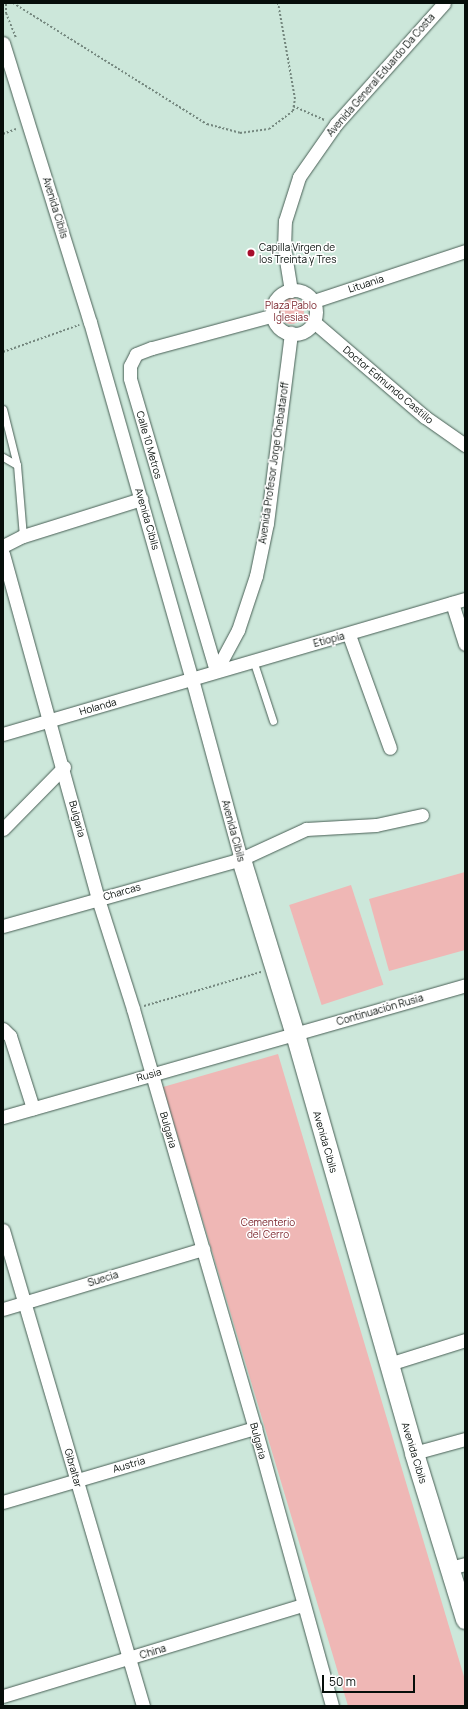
<!DOCTYPE html>
<meta charset="utf-8">
<style>
body{margin:0}
#map{position:relative;width:468px;height:1709px;overflow:hidden;background:#cce7da;font-family:Manrope,sans-serif}
div>[style]{position:absolute}
.green>*{inset:0;background:#efb7b5;transform-origin:0 0}
.round{border-radius:50%}
.path>*{height:2px;margin-top:-1px;transform-origin:0;background:repeating-linear-gradient(90deg,#74877e 0 2px,transparent 0 4px)}
.roads{filter:drop-shadow(0 0 1px #485f55) drop-shadow(0 0 1px #485f55)}
.lane>*{height:7px;margin:-3.5px;padding:0 3.5px;transform-origin:3.5px;border-radius:3.5px;background:#fff}
.street>*{height:13px;margin:-6.5px;padding:0 6.5px;transform-origin:6.5px;border-radius:6.5px;background:#fff}
.street>.ring{margin:-6.5px;padding:0;box-sizing:content-box;background:none;border:13px solid #fff;border-radius:50%}
.secondary>*{height:19px;margin:-9.5px;padding:0 9.5px;transform-origin:9.5px;border-radius:9.5px;background:#fff}
.dots>*{width:11px;height:11px;translate:-50% -50%;box-sizing:border-box;border:2px solid #fff;border-radius:50%}
span{translate:-50% -50%;white-space:nowrap;text-align:center;line-height:1.15;-webkit-text-stroke:3px #fff;paint-order:stroke}
.street-label{font-size:10px;color:#060e0a}
.poi-label{font-size:10px;color:#060e0a}
.left{translate:0 -50%;text-align:left}
.park-label{font-size:10px;color:#7c272e}
.frame{position:absolute;inset:0;border:4px solid #060e0a;pointer-events:none}
.scale{position:absolute;left:322px;top:1675px;width:93px;height:18px;box-sizing:border-box;border:2px solid #060e0a;border-top:0;padding-left:5px;font-size:12px;line-height:14px;white-space:nowrap;color:#060e0a;-webkit-text-stroke:3px #fff;paint-order:stroke}
</style>
<div id="map">
<div class="green">
<div class="round" style="left:278px;top:298px;width:26px;height:26px"></div>
<div style="clip-path:polygon(465px 872px,465px 950px,389px 971px,369px 899px)"></div>
<div style="left:351px;top:885px;width:105px;height:65px;rotate:72deg"></div>
<div style="clip-path:polygon(278px 1054px,465px 1680px,465px 1706px,348px 1706px,163px 1087px)"></div>
</div>
<div class="path">
<div style="left:5px;top:3px;width:6px"></div>
<div style="left:13px;top:3px;width:229px;rotate:32deg"></div>
<div style="left:207px;top:124px;width:34px;rotate:15deg"></div>
<div style="left:240px;top:133px;width:29px;rotate:-8deg"></div>
<div style="left:269px;top:129px;width:30px;rotate:-37deg"></div>
<div style="left:293px;top:111px;width:12px;rotate:-81deg"></div>
<div style="left:295px;top:99px;width:97px;rotate:-100deg"></div>
<div style="left:6px;top:4px;width:9px;rotate:90deg"></div>
<div style="left:6px;top:13px;width:27px;rotate:68deg"></div>
<div style="left:293px;top:106px;width:35px;rotate:24deg"></div>
<div style="left:3px;top:134px;width:14px;rotate:-21deg"></div>
<div style="left:3px;top:352px;width:81px;rotate:-19.6deg"></div>
<div style="left:144px;top:1006px;width:122px;rotate:-16.2deg"></div>
</div>
<div class="roads">
<div class="lane">
<div style="left:3px;top:409px;width:58px;rotate:76deg"></div>
<div style="left:17px;top:465px;width:71px;rotate:85.2deg"></div>
<div style="left:3px;top:457px;width:16px;rotate:30deg"></div>
<div style="left:253px;top:660px;width:64px;rotate:71.8deg"></div>
</div>
<div class="street">
<div style="left:3px;top:43px;width:292px;rotate:72.7deg"></div>
<div style="left:90px;top:322px;width:371px;rotate:74.1deg"></div>
<div style="left:192px;top:679px;width:187px;rotate:74.8deg"></div>
<div class="ring" style="left:272px;top:290px;width:31px;height:31px"></div>
<div style="left:291px;top:291px;width:44px;rotate:-99.2deg"></div>
<div style="left:284px;top:248px;width:27px;rotate:-88deg"></div>
<div style="left:285px;top:221px;width:46px;rotate:-72.3deg"></div>
<div style="left:299px;top:177px;width:65px;rotate:-55.1deg"></div>
<div style="left:336px;top:124px;width:162px;rotate:-48.2deg"></div>
<div style="left:314px;top:301px;width:159px;rotate:-18.3deg"></div>
<div style="left:314px;top:322px;width:146px;rotate:40.6deg"></div>
<div style="left:425px;top:417px;width:49px;rotate:35deg"></div>
<div style="left:3px;top:546px;width:22px;rotate:-27deg"></div>
<div style="left:23px;top:536px;width:124px;rotate:-17.4deg"></div>
<div style="left:3px;top:554px;width:358px;rotate:74.6deg"></div>
<div style="left:98px;top:899px;width:115px;rotate:72.3deg"></div>
<div style="left:133px;top:1009px;width:436px;rotate:73.8deg"></div>
<div style="left:255px;top:1428px;width:288px;rotate:74.5deg"></div>
<div style="left:452px;top:603px;width:43px;rotate:72.4deg"></div>
<div style="left:349px;top:635px;width:120px;rotate:70.1deg"></div>
<div style="left:216px;top:671px;width:305px;rotate:-106.4deg"></div>
<div style="left:130px;top:378px;width:12px;rotate:-90deg"></div>
<div style="left:130px;top:366px;width:13px;rotate:-63deg"></div>
<div style="left:136px;top:354px;width:17px;rotate:-21deg"></div>
<div style="left:152px;top:348px;width:123px;rotate:-15.1deg"></div>
<div style="left:216px;top:671px;width:47px;rotate:-61.8deg"></div>
<div style="left:238px;top:630px;width:57px;rotate:-71.6deg"></div>
<div style="left:256px;top:576px;width:54px;rotate:-78.3deg"></div>
<div style="left:267px;top:523px;width:192px;rotate:-82.8deg"></div>
<div style="left:3px;top:734px;width:481px;rotate:-16.3deg"></div>
<div style="left:3px;top:829px;width:87px;rotate:-45.5deg"></div>
<div style="left:3px;top:926px;width:247px;rotate:-15.7deg"></div>
<div style="left:241px;top:859px;width:72px;rotate:-24.8deg"></div>
<div style="left:306px;top:829px;width:70px;rotate:-3.3deg"></div>
<div style="left:376px;top:825px;width:47px;rotate:-12.3deg"></div>
<div style="left:3px;top:1029px;width:10px;rotate:45deg"></div>
<div style="left:10px;top:1036px;width:76px;rotate:72.3deg"></div>
<div style="left:3px;top:1117px;width:480px;rotate:-15.9deg"></div>
<div style="left:3px;top:1230px;width:496px;rotate:73.6deg"></div>
<div style="left:3px;top:1309px;width:209px;rotate:-16.7deg"></div>
<div style="left:389px;top:1364px;width:80px;rotate:-17.5deg"></div>
<div style="left:414px;top:1453px;width:53px;rotate:-15.4deg"></div>
<div style="left:3px;top:1502px;width:263px;rotate:-16.4deg"></div>
<div style="left:450px;top:1568px;width:16px;rotate:-15deg"></div>
<div style="left:3px;top:1696px;width:313px;rotate:-16.9deg"></div>
</div>
<div class="secondary">
<div style="left:241px;top:859px;width:183px;rotate:72.9deg"></div>
<div style="left:295px;top:1034px;width:436px;rotate:74.1deg"></div>
<div style="left:414px;top:1453px;width:174px;rotate:72.9deg"></div>
</div>
</div>
<div class="dots">
<div style="left:251px;top:253px;background:#a70e2c"></div>
</div>
<div class="street-label">
<span style="left:381px;top:75px;rotate:-49deg">Avenida General Eduardo Da Costa</span>
<span style="left:55px;top:208px;rotate:73deg">Avenida Cibils</span>
<span style="left:366px;top:284px;rotate:-18deg">Lituania</span>
<span style="left:388px;top:385px;rotate:40deg">Doctor Edmundo Castillo</span>
<span style="left:149px;top:445px;rotate:74deg">Calle 10 Metros</span>
<span style="left:274px;top:463px;rotate:-82deg">Avenida Profesor Jorge Chebataroff</span>
<span style="left:147px;top:519px;rotate:74deg">Avenida Cibils</span>
<span style="left:329px;top:640px;rotate:-15deg">Etiopía</span>
<span style="left:98px;top:707px;rotate:-16deg">Holanda</span>
<span style="left:77px;top:819px;rotate:75deg">Bulgaria</span>
<span style="left:233px;top:831px;rotate:75deg">Avenida Cibils</span>
<span style="left:122px;top:892px;rotate:-16deg">Charcas</span>
<span style="left:380px;top:1010px;rotate:-16deg">Continuación Rusia</span>
<span style="left:149px;top:1075px;rotate:-16deg">Rusia</span>
<span style="left:168px;top:1130px;rotate:74deg">Bulgaria</span>
<span style="left:325px;top:1142px;rotate:74deg">Avenida Cibils</span>
<span style="left:103px;top:1279px;rotate:-17deg">Suecia</span>
<span style="left:258px;top:1441px;rotate:75deg">Bulgaria</span>
<span style="left:414px;top:1453px;rotate:73deg">Avenida Cibils</span>
<span style="left:129px;top:1465px;rotate:-16deg">Austria</span>
<span style="left:73px;top:1468px;rotate:74deg">Gibraltar</span>
<span style="left:153px;top:1652px;rotate:-17deg">China</span>
</div>
<div class="poi-label">
<span class="left" style="left:259px;top:253px">Capilla Virgen de<br>los Treinta y Tres</span>
</div>
<div class="park-label">
<span style="left:291px;top:311px">Plaza Pablo<br>Iglesias</span>
<span style="left:268px;top:1228px">Cementerio<br>del Cerro</span>
</div>
<div class="frame"></div>
<div class="scale">50 m</div>
</div>
